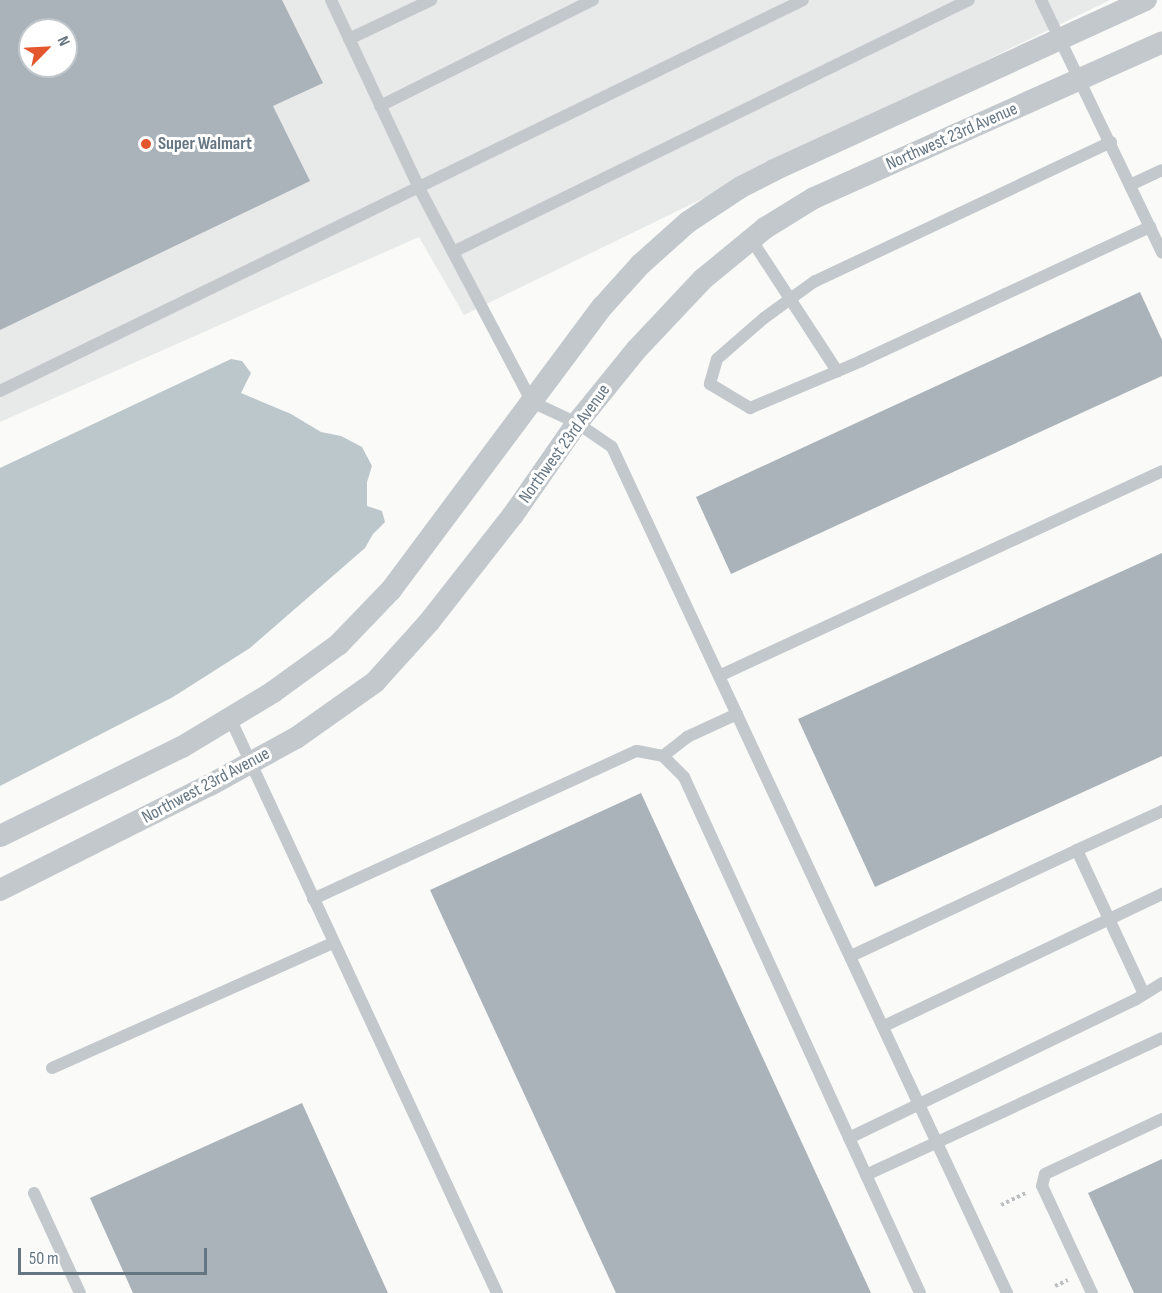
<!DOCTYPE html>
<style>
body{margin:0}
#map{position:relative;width:1162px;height:1293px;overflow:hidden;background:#fafaf8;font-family:"Sofia Sans Condensed",sans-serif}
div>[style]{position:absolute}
.built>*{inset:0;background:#e8e9e9}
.water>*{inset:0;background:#bbc7cb}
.building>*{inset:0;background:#aab3b9}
.path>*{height:4px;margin-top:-2px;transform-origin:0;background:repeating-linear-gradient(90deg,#bbbfc2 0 3px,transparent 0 6px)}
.service>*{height:12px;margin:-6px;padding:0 6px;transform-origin:6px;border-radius:6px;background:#c3c8cc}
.minor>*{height:22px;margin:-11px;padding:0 11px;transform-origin:11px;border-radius:11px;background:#c3c8cc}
.dots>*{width:16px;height:16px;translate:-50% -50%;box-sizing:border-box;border:3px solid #fff;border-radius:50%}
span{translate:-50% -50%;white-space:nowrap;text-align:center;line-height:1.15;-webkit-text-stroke:6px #fff;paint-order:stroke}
.street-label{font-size:18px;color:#657683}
.poi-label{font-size:18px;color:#657683;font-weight:700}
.left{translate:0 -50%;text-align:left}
.north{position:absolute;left:18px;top:18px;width:60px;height:60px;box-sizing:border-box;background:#fff;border:2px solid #c1c8cd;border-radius:50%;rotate:66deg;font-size:16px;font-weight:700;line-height:24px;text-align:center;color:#657683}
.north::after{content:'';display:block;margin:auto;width:21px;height:27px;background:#e4572e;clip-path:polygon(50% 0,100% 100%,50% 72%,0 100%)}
.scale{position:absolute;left:18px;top:1248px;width:189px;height:27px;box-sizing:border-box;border:3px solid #657683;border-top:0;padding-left:8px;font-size:18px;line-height:21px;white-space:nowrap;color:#657683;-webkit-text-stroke:4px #fff;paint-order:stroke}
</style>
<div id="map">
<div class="built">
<div style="clip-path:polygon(evenodd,0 0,1110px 0,464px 315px,419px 237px,0 422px,0 0,30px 30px,66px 30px,66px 66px,30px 66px,30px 30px)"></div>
</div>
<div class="water">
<div style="clip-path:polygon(231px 359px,242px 361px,251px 373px,241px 393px,291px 414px,321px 432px,341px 436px,362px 447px,372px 466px,367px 482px,367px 506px,382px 511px,385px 522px,373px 534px,365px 548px,250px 648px,173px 697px,0 786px,0 468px)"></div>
</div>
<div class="building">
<div style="clip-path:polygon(evenodd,0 0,282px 0,323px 83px,273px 106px,310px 181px,0 330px,0 0,30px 30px,66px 30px,66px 66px,30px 66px,30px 30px)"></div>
<div style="clip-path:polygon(1140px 292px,1162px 340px,1162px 376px,731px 574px,696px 497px)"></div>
<div style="clip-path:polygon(1162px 553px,1162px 756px,875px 887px,798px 719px)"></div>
<div style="clip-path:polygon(641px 793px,871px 1293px,616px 1293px,430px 890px)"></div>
<div style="clip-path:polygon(302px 1103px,388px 1293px,133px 1293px,90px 1198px)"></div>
<div style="clip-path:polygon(1162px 1159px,1162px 1293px,1134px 1293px,1088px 1193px)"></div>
</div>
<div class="path">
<div style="left:1001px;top:1205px;width:28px;rotate:-26deg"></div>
<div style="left:1055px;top:1286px;width:14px;rotate:-25deg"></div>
</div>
<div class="service">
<div style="left:331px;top:0;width:205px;rotate:64.9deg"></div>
<div style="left:418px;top:186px;width:244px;rotate:62.2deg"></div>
<div style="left:532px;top:402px;width:50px;rotate:25deg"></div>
<div style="left:577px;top:423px;width:42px;rotate:34.4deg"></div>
<div style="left:612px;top:447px;width:934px;rotate:64.97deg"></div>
<div style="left:1041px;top:0;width:280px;rotate:64.4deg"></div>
<div style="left:349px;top:39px;width:91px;rotate:-25.4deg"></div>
<div style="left:380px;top:106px;width:238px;rotate:-26.5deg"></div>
<div style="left:1111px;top:142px;width:327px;rotate:154.8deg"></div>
<div style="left:815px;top:281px;width:63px;rotate:144deg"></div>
<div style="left:764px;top:318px;width:62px;rotate:138.9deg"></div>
<div style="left:717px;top:359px;width:26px;rotate:106deg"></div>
<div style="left:710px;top:384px;width:47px;rotate:31deg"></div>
<div style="left:750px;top:408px;width:121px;rotate:-22.9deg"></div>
<div style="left:861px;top:361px;width:319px;rotate:-24.9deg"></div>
<div style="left:1130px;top:185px;width:35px;rotate:-25deg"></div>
<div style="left:751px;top:239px;width:158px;rotate:56.9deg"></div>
<div style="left:453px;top:252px;width:574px;rotate:-26.03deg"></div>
<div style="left:0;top:391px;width:893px;rotate:-25.96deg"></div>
<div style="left:719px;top:676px;width:488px;rotate:-24.8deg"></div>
<div style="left:230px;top:718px;width:634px;rotate:65.09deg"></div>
<div style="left:663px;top:756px;width:31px;rotate:-38deg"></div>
<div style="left:687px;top:737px;width:55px;rotate:-24.7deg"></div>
<div style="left:313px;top:899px;width:356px;rotate:-24.6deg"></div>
<div style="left:637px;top:751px;width:26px;rotate:11deg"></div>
<div style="left:663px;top:756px;width:30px;rotate:45deg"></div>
<div style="left:684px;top:777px;width:567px;rotate:65.42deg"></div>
<div style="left:851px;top:956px;width:250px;rotate:-25.1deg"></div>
<div style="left:1144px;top:994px;width:159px;rotate:-115deg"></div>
<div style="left:1077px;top:850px;width:94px;rotate:-24.6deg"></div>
<div style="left:884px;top:1026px;width:308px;rotate:-25.4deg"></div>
<div style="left:52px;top:1068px;width:308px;rotate:-24deg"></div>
<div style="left:849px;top:1138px;width:318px;rotate:-25.8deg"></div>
<div style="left:1135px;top:1000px;width:32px;rotate:-32deg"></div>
<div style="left:866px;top:1175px;width:326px;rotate:-24.8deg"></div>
<div style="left:34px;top:1193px;width:110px;rotate:65.3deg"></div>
<div style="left:1092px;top:1293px;width:118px;rotate:-115deg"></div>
<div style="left:1042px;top:1186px;width:12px;rotate:-76deg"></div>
<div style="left:1045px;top:1174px;width:129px;rotate:-25.2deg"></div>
</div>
<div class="minor">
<div style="left:0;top:836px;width:203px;rotate:-26.1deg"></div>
<div style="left:182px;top:747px;width:106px;rotate:-31.1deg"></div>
<div style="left:273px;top:692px;width:82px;rotate:-36deg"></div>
<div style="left:339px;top:644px;width:75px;rotate:-46.1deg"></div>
<div style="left:391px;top:590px;width:354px;rotate:-53.3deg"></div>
<div style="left:603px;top:306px;width:57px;rotate:-47.9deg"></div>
<div style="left:641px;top:264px;width:63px;rotate:-41.8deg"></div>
<div style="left:688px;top:222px;width:64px;rotate:-33.4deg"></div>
<div style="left:741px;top:187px;width:37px;rotate:-27deg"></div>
<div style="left:774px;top:170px;width:409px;rotate:-24.6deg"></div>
<div style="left:0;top:890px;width:235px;rotate:-26.6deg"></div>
<div style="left:210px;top:785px;width:98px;rotate:-28.7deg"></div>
<div style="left:296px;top:738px;width:97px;rotate:-35.3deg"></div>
<div style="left:375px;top:682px;width:81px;rotate:-48deg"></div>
<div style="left:429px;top:622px;width:136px;rotate:-51.9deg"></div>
<div style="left:513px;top:515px;width:112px;rotate:-55.2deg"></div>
<div style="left:577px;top:423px;width:95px;rotate:-51deg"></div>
<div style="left:637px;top:349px;width:96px;rotate:-46.7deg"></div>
<div style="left:703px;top:279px;width:80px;rotate:-39.4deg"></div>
<div style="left:765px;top:228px;width:57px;rotate:-31.5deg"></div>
<div style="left:814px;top:198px;width:381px;rotate:-24.1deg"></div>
</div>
<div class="dots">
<div style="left:146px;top:144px;background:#e4572e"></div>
</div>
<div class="street-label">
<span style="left:952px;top:137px;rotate:-24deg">Northwest 23rd Avenue</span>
<span style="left:565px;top:444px;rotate:-54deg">Northwest 23rd Avenue</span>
<span style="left:206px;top:786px;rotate:-28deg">Northwest 23rd Avenue</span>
</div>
<div class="poi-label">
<span class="left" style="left:158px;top:144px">Super Walmart</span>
</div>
<div class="north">N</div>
<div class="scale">50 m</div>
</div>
